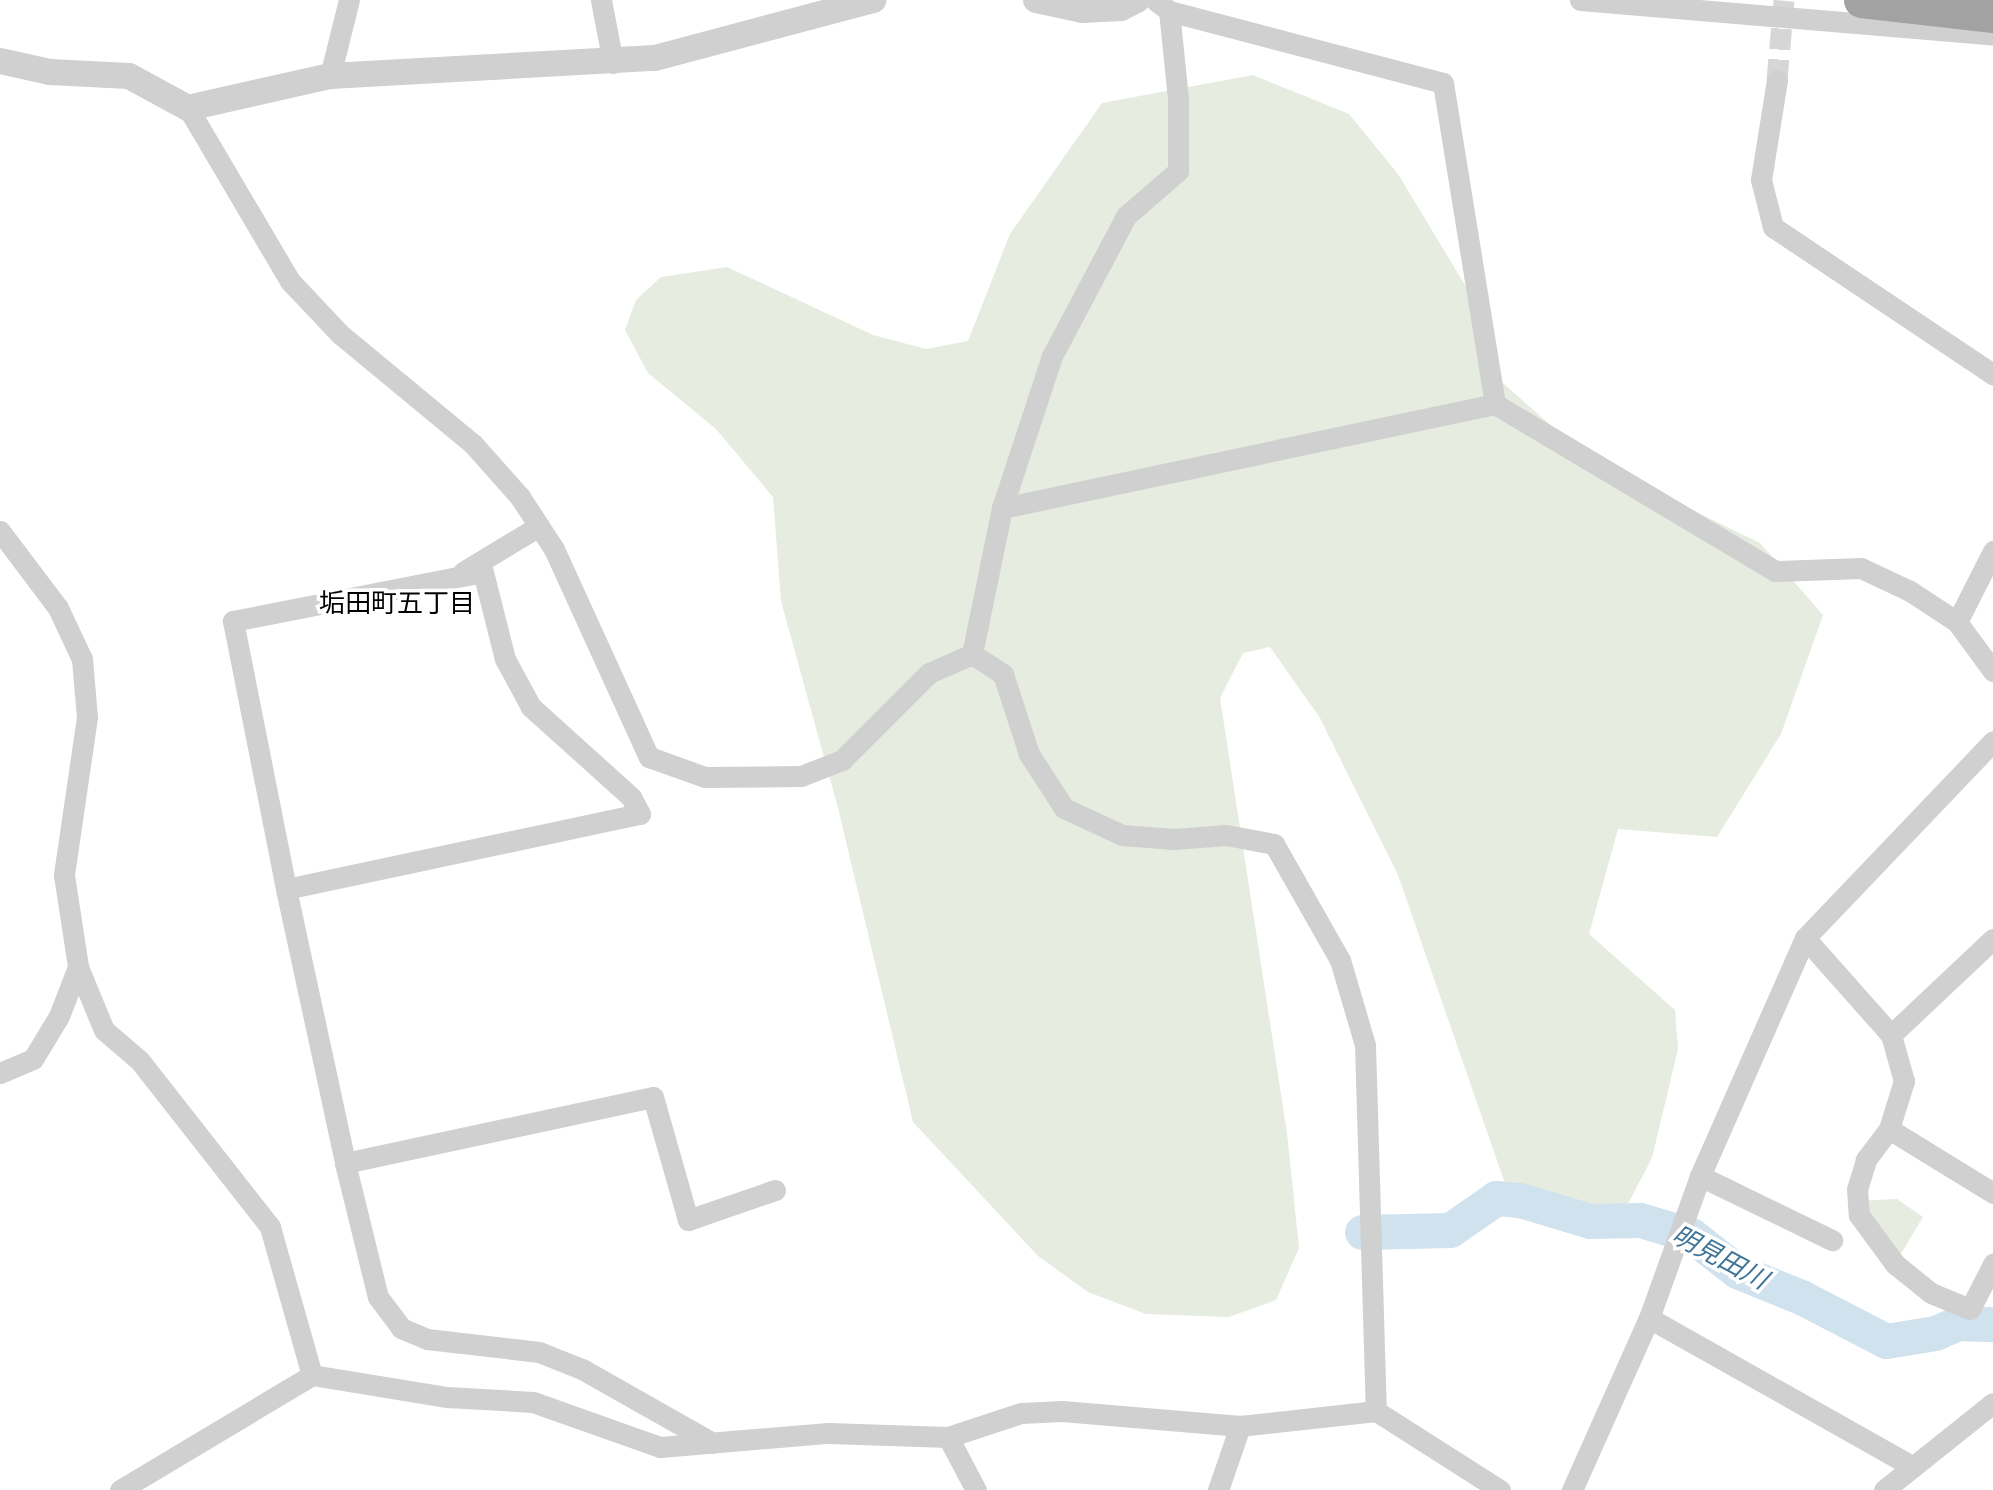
<!DOCTYPE html>
<meta charset="utf-8">
<style>
body{margin:0}
#map{position:relative;width:1993px;height:1490px;overflow:hidden;background:#fff;font-family:"Archivo Narrow","Noto Sans JP",sans-serif}
div>[style]{position:absolute}
.green>*{inset:0;background:#e6ecdf}
.river>*{height:35px;margin:-17.5px;padding:0 17.5px;transform-origin:17.5px;border-radius:17.5px;background:#cfe2ee}
.minor-tunnel>*{height:21px;margin-top:-10.5px;transform-origin:0;background:repeating-linear-gradient(90deg,#d6d6d6 0 21px,transparent 0 31px)}
.minor>*{height:21px;margin:-10.5px;padding:0 10.5px;transform-origin:10.5px;border-radius:10.5px;background:#d0d0d0}
.tertiary>*{height:26px;margin:-13px;padding:0 13px;transform-origin:13px;border-radius:13px;background:#d0d0d0}
.trunk>*{height:35px;margin:-17.5px;padding:0 17.5px;transform-origin:17.5px;border-radius:17.5px;background:#a2a2a2}
span{translate:-50% -50%;white-space:nowrap;text-align:center;line-height:1.15;-webkit-text-stroke:7px #fff;paint-order:stroke}
.neighbourhood-label{font-size:26px;color:#000}
.water-label{font-size:26px;color:#3f7597;font-style:italic}
</style>
<div id="map">
<div class="green">
<div style="clip-path:polygon(1253px 75px,1349px 114px,1398px 174px,1468px 290px,1496px 377px,1591px 461px,1760px 543px,1823px 615px,1781px 734px,1717px 837px,1618px 829px,1589px 934px,1675px 1010px,1678px 1049px,1652px 1158px,1619px 1221px,1591px 1226px,1517px 1218px,1398px 875px,1320px 718px,1270px 647px,1243px 653px,1220px 698px,1287px 1133px,1299px 1248px,1276px 1300px,1229px 1317px,1146px 1314px,1088px 1292px,1038px 1256px,913px 1122px,838px 808px,781px 601px,773px 497px,716px 429px,648px 373px,625px 330px,636px 300px,661px 277px,727px 267px,873px 335px,926px 349px,968px 341px,1010px 234px,1102px 103px)"></div>
<div style="clip-path:polygon(1897px 1199px,1923px 1217px,1896px 1262px,1859px 1201px)"></div>
</div>
<div class="river">
<div style="left:1362px;top:1232px;width:88px;rotate:-1.3deg"></div>
<div style="left:1450px;top:1230px;width:56px;rotate:-34.8deg"></div>
<div style="left:1496px;top:1198px;width:24px;rotate:5deg"></div>
<div style="left:1520px;top:1200px;width:73px;rotate:16.7deg"></div>
<div style="left:1590px;top:1221px;width:50px;rotate:-1.1deg"></div>
<div style="left:1640px;top:1220px;width:53px;rotate:16.4deg"></div>
<div style="left:1691px;top:1235px;width:58px;rotate:38deg"></div>
<div style="left:1737px;top:1271px;width:71px;rotate:22.2deg"></div>
<div style="left:1803px;top:1298px;width:93px;rotate:27.4deg"></div>
<div style="left:1886px;top:1341px;width:50px;rotate:-9.3deg"></div>
<div style="left:1935px;top:1333px;width:25px;rotate:-23deg"></div>
<div style="left:1958px;top:1323px;width:35px;rotate:2deg"></div>
</div>
<div class="minor-tunnel">
<div style="left:1777px;top:80px;width:80px;rotate:-85deg"></div>
</div>
<div class="minor">
<div style="left:601px;top:0;width:64px;rotate:79.2deg"></div>
<div style="left:1155px;top:0;width:18px;rotate:38deg"></div>
<div style="left:1169px;top:11px;width:283px;rotate:14.7deg"></div>
<div style="left:1443px;top:83px;width:325px;rotate:80.8deg"></div>
<div style="left:1580px;top:0;width:414px;rotate:4.8deg"></div>
<div style="left:330px;top:76px;width:78px;rotate:-76deg"></div>
<div style="left:1777px;top:80px;width:101px;rotate:99.1deg"></div>
<div style="left:1761px;top:180px;width:49px;rotate:75.7deg"></div>
<div style="left:1773px;top:227px;width:265px;rotate:33.8deg"></div>
<div style="left:188px;top:108px;width:201px;rotate:59.5deg"></div>
<div style="left:290px;top:281px;width:73px;rotate:46.7deg"></div>
<div style="left:340px;top:334px;width:173px;rotate:39.6deg"></div>
<div style="left:473px;top:444px;width:71px;rotate:48.4deg"></div>
<div style="left:520px;top:497px;width:62px;rotate:56.8deg"></div>
<div style="left:554px;top:549px;width:229px;rotate:65.5deg"></div>
<div style="left:649px;top:757px;width:59px;rotate:19.7deg"></div>
<div style="left:705px;top:777px;width:96px;rotate:-0.6deg"></div>
<div style="left:801px;top:776px;width:44px;rotate:-21.3deg"></div>
<div style="left:842px;top:760px;width:123px;rotate:-45deg"></div>
<div style="left:929px;top:673px;width:47px;rotate:-23.8deg"></div>
<div style="left:1002px;top:508px;width:504px;rotate:-11.91deg"></div>
<div style="left:1495px;top:404px;width:326px;rotate:30.8deg"></div>
<div style="left:1775px;top:571px;width:86px;rotate:-2deg"></div>
<div style="left:1861px;top:568px;width:54px;rotate:25.1deg"></div>
<div style="left:1910px;top:591px;width:56px;rotate:33.4deg"></div>
<div style="left:1957px;top:622px;width:61px;rotate:53.7deg"></div>
<div style="left:0;top:531px;width:96px;rotate:53deg"></div>
<div style="left:58px;top:608px;width:56px;rotate:64.8deg"></div>
<div style="left:82px;top:659px;width:58px;rotate:85.1deg"></div>
<div style="left:87px;top:717px;width:160px;rotate:98.3deg"></div>
<div style="left:64px;top:875px;width:93px;rotate:81.3deg"></div>
<div style="left:78px;top:967px;width:68px;rotate:67.6deg"></div>
<div style="left:104px;top:1030px;width:48px;rotate:40.7deg"></div>
<div style="left:140px;top:1061px;width:211px;rotate:51.9deg"></div>
<div style="left:270px;top:1227px;width:154px;rotate:74.2deg"></div>
<div style="left:463px;top:572px;width:89px;rotate:-31.2deg"></div>
<div style="left:1957px;top:622px;width:80px;rotate:-63.1deg"></div>
<div style="left:972px;top:654px;width:37px;rotate:33deg"></div>
<div style="left:1003px;top:674px;width:84px;rotate:72deg"></div>
<div style="left:1029px;top:754px;width:64px;rotate:57.1deg"></div>
<div style="left:1064px;top:808px;width:64px;rotate:25deg"></div>
<div style="left:1122px;top:835px;width:52px;rotate:4.4deg"></div>
<div style="left:1174px;top:839px;width:52px;rotate:-4.4deg"></div>
<div style="left:1226px;top:835px;width:49px;rotate:10.6deg"></div>
<div style="left:1274px;top:844px;width:133px;rotate:60.4deg"></div>
<div style="left:1340px;top:960px;width:89px;rotate:73.6deg"></div>
<div style="left:1365px;top:1045px;width:366px;rotate:88.3deg"></div>
<div style="left:972px;top:654px;width:149px;rotate:-78.4deg"></div>
<div style="left:1002px;top:508px;width:160px;rotate:-71.8deg"></div>
<div style="left:1052px;top:356px;width:158px;rotate:-62.1deg"></div>
<div style="left:1126px;top:216px;width:69px;rotate:-40.9deg"></div>
<div style="left:1178px;top:171px;width:72px;rotate:-90deg"></div>
<div style="left:1178px;top:99px;width:88px;rotate:-95.8deg"></div>
<div style="left:286px;top:889px;width:362px;rotate:-12deg"></div>
<div style="left:640px;top:814px;width:19px;rotate:-118deg"></div>
<div style="left:631px;top:797px;width:135px;rotate:-138deg"></div>
<div style="left:531px;top:707px;width:55px;rotate:-118.4deg"></div>
<div style="left:505px;top:659px;width:90px;rotate:-104.2deg"></div>
<div style="left:483px;top:572px;width:255px;rotate:168.9deg"></div>
<div style="left:233px;top:621px;width:273px;rotate:78.8deg"></div>
<div style="left:286px;top:889px;width:280px;rotate:77.8deg"></div>
<div style="left:345px;top:1163px;width:138px;rotate:76.2deg"></div>
<div style="left:378px;top:1297px;width:39px;rotate:53deg"></div>
<div style="left:401px;top:1328px;width:28px;rotate:23deg"></div>
<div style="left:427px;top:1339px;width:113px;rotate:6.6deg"></div>
<div style="left:539px;top:1352px;width:46px;rotate:21.6deg"></div>
<div style="left:582px;top:1369px;width:150px;rotate:29.5deg"></div>
<div style="left:1805px;top:938px;width:130px;rotate:48.4deg"></div>
<div style="left:1891px;top:1035px;width:140px;rotate:-43.3deg"></div>
<div style="left:1891px;top:1035px;width:48px;rotate:74.2deg"></div>
<div style="left:1904px;top:1081px;width:50px;rotate:107.4deg"></div>
<div style="left:1889px;top:1129px;width:39px;rotate:127deg"></div>
<div style="left:1866px;top:1160px;width:30px;rotate:107deg"></div>
<div style="left:1857px;top:1189px;width:26px;rotate:86deg"></div>
<div style="left:1859px;top:1215px;width:61px;rotate:53.7deg"></div>
<div style="left:1895px;top:1264px;width:46px;rotate:38.9deg"></div>
<div style="left:1931px;top:1293px;width:42px;rotate:22.3deg"></div>
<div style="left:1970px;top:1309px;width:51px;rotate:-62.9deg"></div>
<div style="left:0;top:1073px;width:36px;rotate:-23deg"></div>
<div style="left:33px;top:1059px;width:50px;rotate:-58.8deg"></div>
<div style="left:59px;top:1016px;width:53px;rotate:-68.8deg"></div>
<div style="left:1889px;top:1129px;width:122px;rotate:31.6deg"></div>
<div style="left:345px;top:1163px;width:315px;rotate:-12.1deg"></div>
<div style="left:653px;top:1097px;width:128px;rotate:74.1deg"></div>
<div style="left:688px;top:1220px;width:92px;rotate:-19deg"></div>
<div style="left:1700px;top:1176px;width:147px;rotate:25.9deg"></div>
<div style="left:1649px;top:1318px;width:303px;rotate:29.4deg"></div>
<div style="left:948px;top:1437px;width:60px;rotate:62.2deg"></div>
<div style="left:120px;top:1490px;width:224px;rotate:-30.9deg"></div>
<div style="left:312px;top:1375px;width:137px;rotate:9.3deg"></div>
<div style="left:447px;top:1397px;width:86px;rotate:3.3deg"></div>
<div style="left:533px;top:1402px;width:135px;rotate:19.5deg"></div>
<div style="left:660px;top:1447px;width:169px;rotate:-4.8deg"></div>
<div style="left:828px;top:1433px;width:120px;rotate:1.9deg"></div>
<div style="left:948px;top:1437px;width:77px;rotate:-18.2deg"></div>
<div style="left:1021px;top:1413px;width:41px;rotate:-2.8deg"></div>
<div style="left:1062px;top:1411px;width:179px;rotate:4.8deg"></div>
<div style="left:1240px;top:1426px;width:137px;rotate:-6.3deg"></div>
<div style="left:1376px;top:1411px;width:147px;rotate:32.5deg"></div>
<div style="left:1218px;top:1490px;width:68px;rotate:-71deg"></div>
<div style="left:1572px;top:1490px;width:188px;rotate:-65.9deg"></div>
<div style="left:1649px;top:1318px;width:151px;rotate:-70.2deg"></div>
<div style="left:1700px;top:1176px;width:260px;rotate:-66.2deg"></div>
<div style="left:1805px;top:938px;width:272px;rotate:-46.3deg"></div>
<div style="left:1884px;top:1490px;width:139px;rotate:-38.6deg"></div>
</div>
<div class="tertiary">
<div style="left:1036px;top:0;width:48px;rotate:12deg"></div>
<div style="left:1083px;top:10px;width:38px;rotate:-3deg"></div>
<div style="left:1121px;top:8px;width:18px;rotate:-27deg"></div>
<div style="left:0;top:61px;width:51px;rotate:12.4deg"></div>
<div style="left:50px;top:72px;width:79px;rotate:2.9deg"></div>
<div style="left:129px;top:76px;width:67px;rotate:28.5deg"></div>
<div style="left:188px;top:108px;width:146px;rotate:-12.7deg"></div>
<div style="left:330px;top:76px;width:325px;rotate:-3.2deg"></div>
<div style="left:655px;top:58px;width:226px;rotate:-14.9deg"></div>
</div>
<div class="trunk">
<div style="left:1861px;top:0;width:133px;rotate:6.5deg"></div>
</div>
<div class="neighbourhood-label">
<span style="left:397px;top:603px">垢田町五丁目</span>
</div>
<div class="water-label">
<span style="left:1720px;top:1257px;rotate:28deg">明見田川</span>
</div>
</div>
